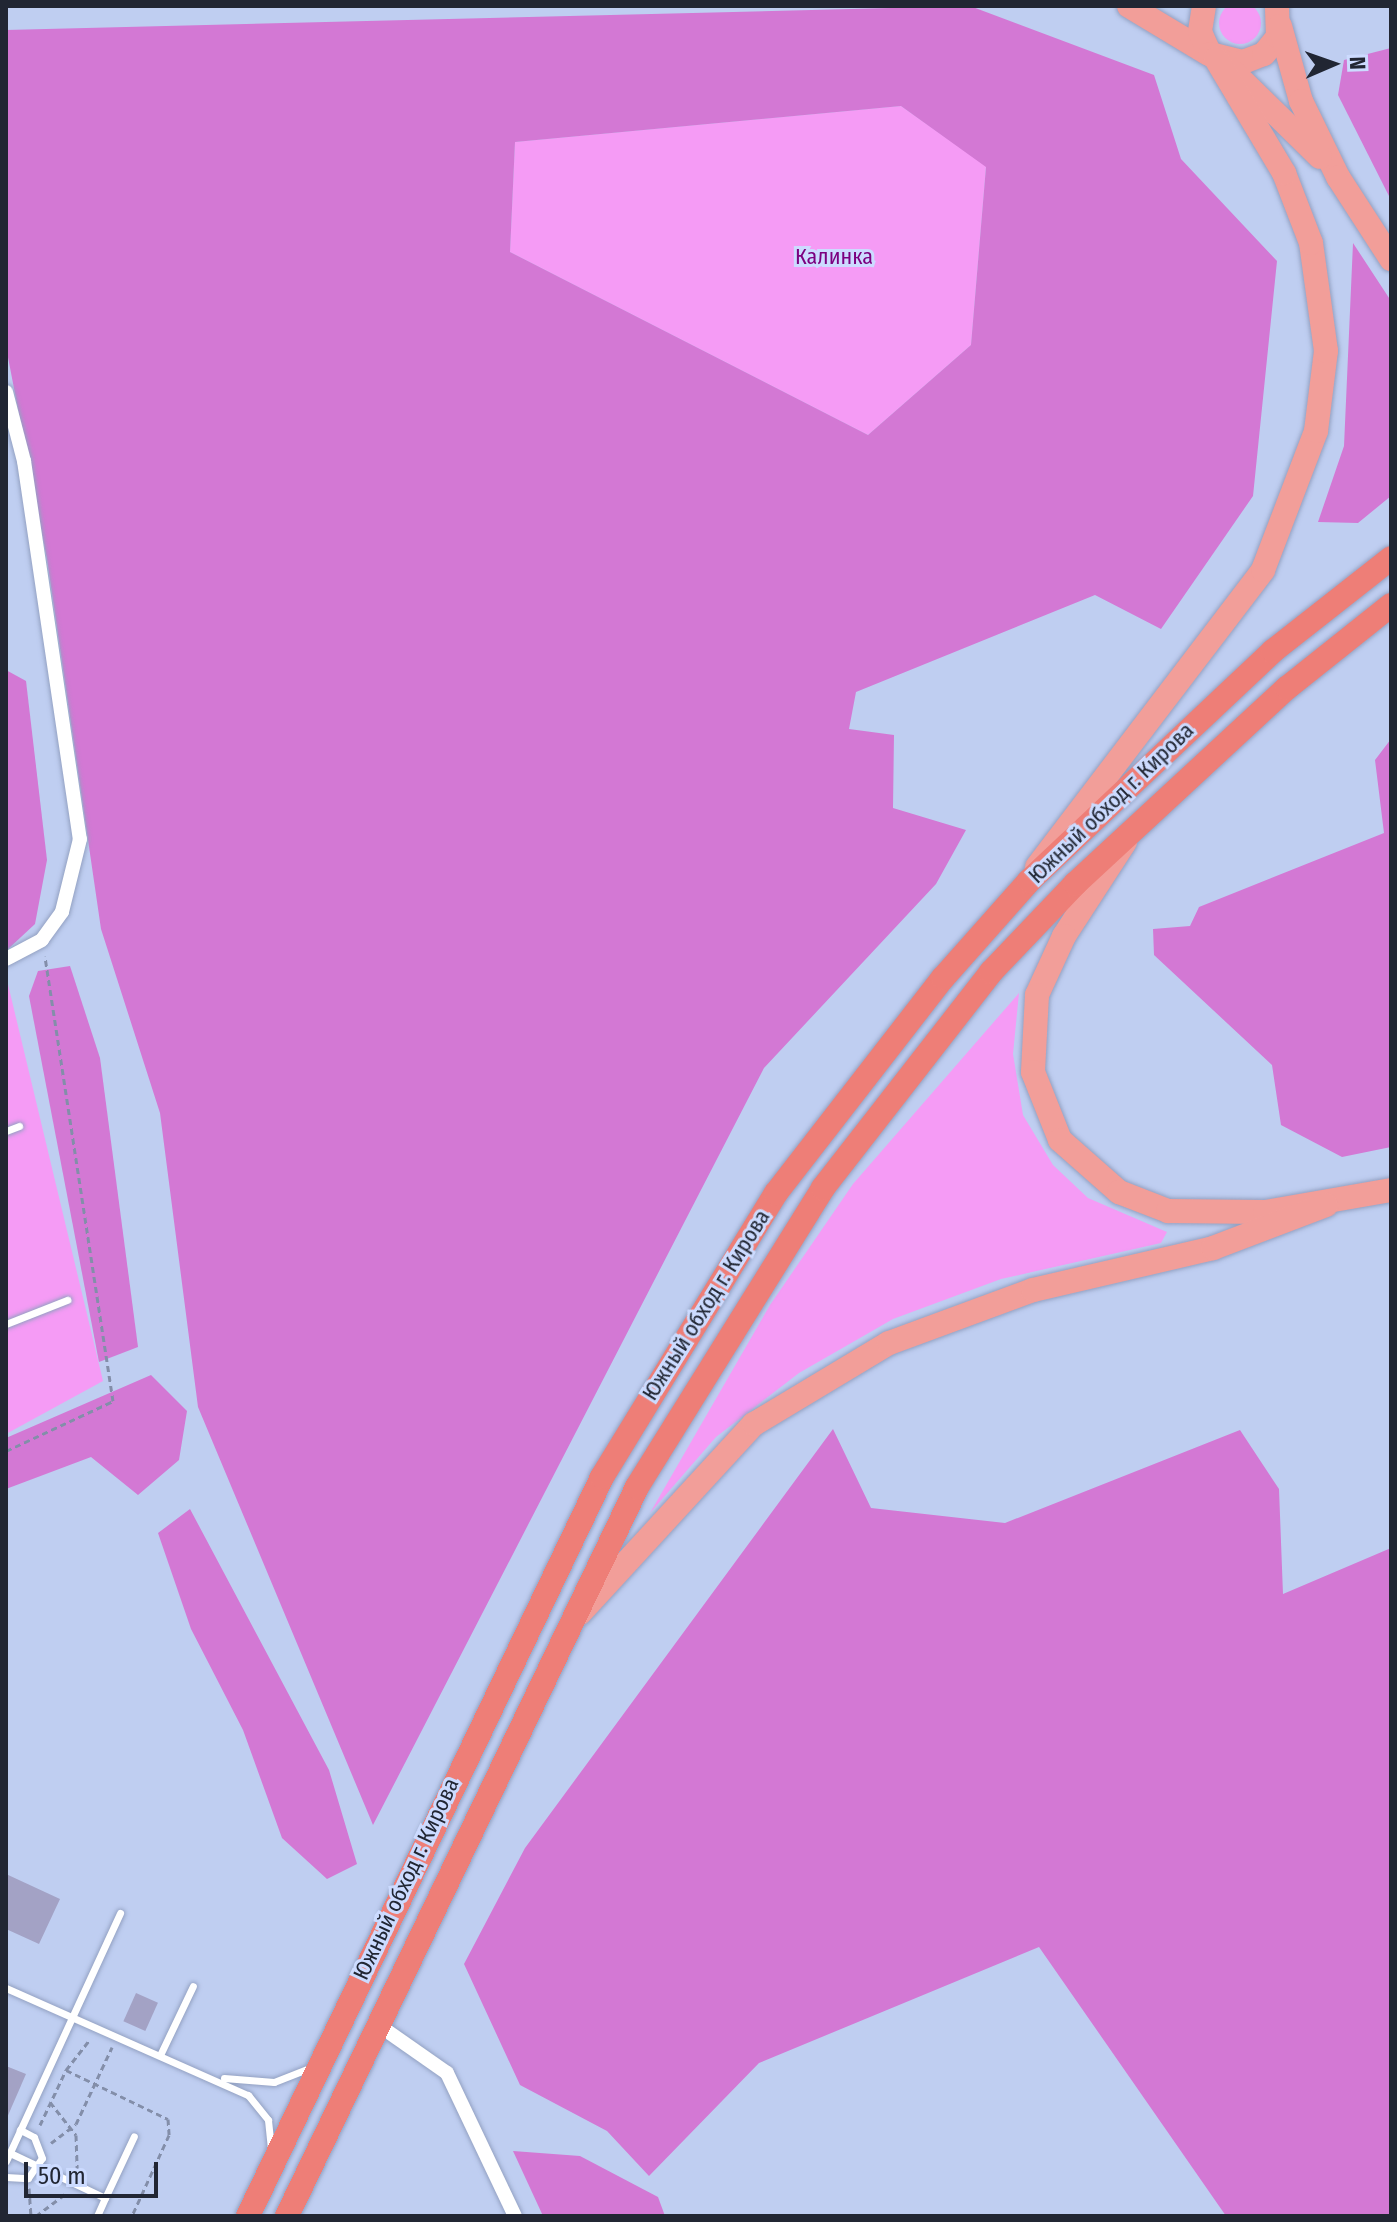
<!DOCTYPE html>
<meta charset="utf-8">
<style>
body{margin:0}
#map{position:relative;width:1397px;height:2222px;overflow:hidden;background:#bfcef1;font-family:"Fira Sans Condensed",sans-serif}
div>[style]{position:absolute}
.green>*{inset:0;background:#f59bf5}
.round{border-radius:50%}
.forest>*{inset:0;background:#d378d4}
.building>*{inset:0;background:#a3a2c5;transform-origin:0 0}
.path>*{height:3px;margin-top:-1.5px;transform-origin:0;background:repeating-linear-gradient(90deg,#838ea9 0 6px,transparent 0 10px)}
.roads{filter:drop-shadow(0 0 2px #93a1c2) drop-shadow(0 0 2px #93a1c2)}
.service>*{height:7px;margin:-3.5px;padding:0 3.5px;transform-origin:3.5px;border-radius:3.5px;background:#fff}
.minor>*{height:14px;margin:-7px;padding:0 7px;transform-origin:7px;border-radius:7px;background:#fff}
.primary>*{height:24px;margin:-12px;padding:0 12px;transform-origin:12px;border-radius:12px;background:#f29e99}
.trunk>*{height:24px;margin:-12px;padding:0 12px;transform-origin:12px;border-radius:12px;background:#ee7e77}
span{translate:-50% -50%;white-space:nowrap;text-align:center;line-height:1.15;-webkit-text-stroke:6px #ccdbff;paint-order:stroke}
.park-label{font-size:22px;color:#7c0080}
.street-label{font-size:22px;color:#212633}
.frame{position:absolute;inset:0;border:8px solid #212633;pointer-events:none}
.north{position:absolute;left:1293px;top:24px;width:80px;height:80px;-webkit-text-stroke:6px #ccdbff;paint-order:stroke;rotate:88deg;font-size:22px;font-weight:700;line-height:32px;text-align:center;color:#212633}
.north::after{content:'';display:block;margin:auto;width:28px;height:36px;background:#212633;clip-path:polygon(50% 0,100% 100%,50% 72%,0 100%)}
.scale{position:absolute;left:24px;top:2162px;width:134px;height:36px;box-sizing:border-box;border:4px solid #212633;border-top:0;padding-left:10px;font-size:24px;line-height:28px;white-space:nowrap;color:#212633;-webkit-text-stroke:6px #ccdbff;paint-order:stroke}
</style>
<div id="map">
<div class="green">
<div class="round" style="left:1219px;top:2px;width:42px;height:42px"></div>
<div style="clip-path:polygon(901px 106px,986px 166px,971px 345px,868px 435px,510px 252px,515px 142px)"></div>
<div style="clip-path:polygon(6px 976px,103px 1381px,6px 1434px)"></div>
<div style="clip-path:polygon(1019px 993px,1013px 1054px,1023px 1115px,1053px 1165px,1088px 1198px,1167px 1232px,1161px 1243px,1001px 1279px,893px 1319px,799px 1373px,716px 1437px,650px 1513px,770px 1305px,853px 1184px)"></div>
</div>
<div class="forest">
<div style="clip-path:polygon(evenodd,970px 6px,1154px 75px,1181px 159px,1277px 261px,1253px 496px,1161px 629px,1095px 595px,856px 692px,849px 729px,894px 735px,893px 808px,966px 830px,936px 884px,764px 1068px,373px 1825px,198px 1407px,160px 1113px,101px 929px,47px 559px,6px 347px,6px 30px,970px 6px,901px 106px,986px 167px,971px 345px,868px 435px,510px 252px,515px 142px,901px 106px)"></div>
<div style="clip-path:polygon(1391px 48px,1391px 200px,1338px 95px,1344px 60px)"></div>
<div style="clip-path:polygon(1353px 243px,1391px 301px,1391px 496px,1358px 523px,1318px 522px,1344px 446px)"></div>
<div style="clip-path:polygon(6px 670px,26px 681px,47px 860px,35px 924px,6px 951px)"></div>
<div style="clip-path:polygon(1391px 739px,1391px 1147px,1342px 1157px,1281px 1125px,1272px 1065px,1154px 955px,1153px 929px,1190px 926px,1199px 907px,1384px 833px,1375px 760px)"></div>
<div style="clip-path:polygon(70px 966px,100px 1058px,138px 1347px,99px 1362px,29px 996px,38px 971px)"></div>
<div style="clip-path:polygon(151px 1375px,187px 1411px,179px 1460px,138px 1495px,91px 1457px,6px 1489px,6px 1438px)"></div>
<div style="clip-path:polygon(833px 1429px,871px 1508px,1005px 1523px,1240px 1430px,1279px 1489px,1283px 1594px,1391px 1548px,1391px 2216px,1226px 2216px,1039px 1947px,759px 2063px,649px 2176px,607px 2131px,520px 2085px,464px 1964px,525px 1848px)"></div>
<div style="clip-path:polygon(190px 1509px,329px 1770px,357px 1864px,327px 1879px,282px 1838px,243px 1730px,191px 1629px,158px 1533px)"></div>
<div style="clip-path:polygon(513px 2151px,580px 2156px,658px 2197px,665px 2216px,543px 2216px)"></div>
</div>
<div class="building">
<div style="clip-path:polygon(6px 1874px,60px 1899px,39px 1944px,6px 1929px)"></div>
<div style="left:136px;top:1993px;width:24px;height:31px;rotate:24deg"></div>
<div style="clip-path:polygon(6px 2066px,26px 2074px,6px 2120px)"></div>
</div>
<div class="path">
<div style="left:6px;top:1451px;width:118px;rotate:-25deg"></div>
<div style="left:113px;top:1401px;width:450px;rotate:-98.7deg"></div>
<div style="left:66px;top:2070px;width:39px;rotate:-52deg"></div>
<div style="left:50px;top:2102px;width:42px;rotate:51.8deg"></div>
<div style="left:76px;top:2135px;width:37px;rotate:88deg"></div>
<div style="left:40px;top:2125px;width:61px;rotate:-64.7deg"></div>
<div style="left:66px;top:2070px;width:113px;rotate:25.7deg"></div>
<div style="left:168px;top:2119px;width:16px;rotate:86deg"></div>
<div style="left:169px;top:2135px;width:89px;rotate:114.6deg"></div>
<div style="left:51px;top:2143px;width:31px;rotate:-37deg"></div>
<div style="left:76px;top:2124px;width:85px;rotate:-64.9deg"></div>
<div style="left:29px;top:2188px;width:28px;rotate:86deg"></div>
<div style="left:36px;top:2216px;width:39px;rotate:-37deg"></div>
</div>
<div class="roads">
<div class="service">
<div style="left:6px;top:1131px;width:14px;rotate:-21deg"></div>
<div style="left:6px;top:1324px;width:66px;rotate:-21.5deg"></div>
<div style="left:6px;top:1988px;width:265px;rotate:23.9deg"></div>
<div style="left:248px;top:2095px;width:32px;rotate:51deg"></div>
<div style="left:268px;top:2120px;width:29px;rotate:84deg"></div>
<div style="left:161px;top:2053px;width:74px;rotate:-64.5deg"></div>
<div style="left:224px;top:2078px;width:50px;rotate:4.6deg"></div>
<div style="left:274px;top:2082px;width:41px;rotate:-21.5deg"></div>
<div style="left:10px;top:2153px;width:105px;rotate:25.3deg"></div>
<div style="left:105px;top:2198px;width:20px;rotate:114deg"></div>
<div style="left:6px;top:2161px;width:273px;rotate:-65.3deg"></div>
<div style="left:6px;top:2177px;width:22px;rotate:3deg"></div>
<div style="left:28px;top:2178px;width:24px;rotate:-55deg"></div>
<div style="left:42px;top:2158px;width:22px;rotate:-111deg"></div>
<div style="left:34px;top:2137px;width:16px;rotate:-153deg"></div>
<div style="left:105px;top:2198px;width:68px;rotate:-64.9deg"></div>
</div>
<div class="minor">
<div style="left:6px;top:392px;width:71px;rotate:75.4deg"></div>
<div style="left:24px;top:461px;width:382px;rotate:81.6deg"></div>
<div style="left:80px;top:839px;width:75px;rotate:103.9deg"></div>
<div style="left:62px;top:912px;width:34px;rotate:126deg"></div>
<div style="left:42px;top:940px;width:41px;rotate:152.2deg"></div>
<div style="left:377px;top:2024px;width:85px;rotate:35deg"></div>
<div style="left:447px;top:2073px;width:158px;rotate:64.6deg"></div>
</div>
<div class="primary">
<div style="left:1129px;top:6px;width:93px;rotate:31deg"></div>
<div style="left:1204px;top:6px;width:26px;rotate:99deg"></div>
<div style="left:1200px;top:32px;width:24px;rotate:66deg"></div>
<div style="left:1210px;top:54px;width:34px;rotate:14deg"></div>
<div style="left:1243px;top:62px;width:22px;rotate:-21deg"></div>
<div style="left:1264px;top:54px;width:22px;rotate:-51deg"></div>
<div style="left:1278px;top:37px;width:31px;rotate:-92deg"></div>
<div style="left:1280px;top:26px;width:78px;rotate:74.4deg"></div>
<div style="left:1301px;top:101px;width:85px;rotate:64deg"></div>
<div style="left:1338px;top:177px;width:98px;rotate:57.1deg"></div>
<div style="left:1222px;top:61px;width:137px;rotate:44.4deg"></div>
<div style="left:1125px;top:842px;width:112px;rotate:123deg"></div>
<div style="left:1064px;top:936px;width:65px;rotate:114.6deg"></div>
<div style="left:1037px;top:995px;width:77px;rotate:93deg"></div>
<div style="left:1033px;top:1072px;width:73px;rotate:68.3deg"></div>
<div style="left:1060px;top:1140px;width:79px;rotate:41.4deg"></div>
<div style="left:1119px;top:1192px;width:53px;rotate:21.2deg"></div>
<div style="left:1168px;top:1211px;width:97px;rotate:0.6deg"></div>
<div style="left:1265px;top:1212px;width:128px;rotate:-9.9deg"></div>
<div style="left:1037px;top:867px;width:373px;rotate:-52.7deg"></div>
<div style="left:1263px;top:570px;width:149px;rotate:-69.1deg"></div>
<div style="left:1316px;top:431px;width:81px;rotate:-82.9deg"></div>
<div style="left:1326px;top:351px;width:109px;rotate:-97.9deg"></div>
<div style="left:1311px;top:243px;width:75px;rotate:-111.1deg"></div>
<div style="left:1284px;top:173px;width:133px;rotate:-120.8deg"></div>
<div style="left:580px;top:1613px;width:257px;rotate:-47.4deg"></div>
<div style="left:754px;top:1424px;width:157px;rotate:-31deg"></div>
<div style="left:889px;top:1343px;width:153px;rotate:-20.2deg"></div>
<div style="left:1033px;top:1290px;width:185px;rotate:-13.1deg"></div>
<div style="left:1213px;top:1248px;width:121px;rotate:-20.8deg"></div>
</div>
<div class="trunk">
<div style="left:248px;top:2216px;width:819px;rotate:-64.4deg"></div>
<div style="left:602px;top:1477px;width:333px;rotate:-58.5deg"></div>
<div style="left:776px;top:1193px;width:272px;rotate:-52.2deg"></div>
<div style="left:943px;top:978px;width:130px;rotate:-48.4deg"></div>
<div style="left:1029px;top:881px;width:335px;rotate:-43.3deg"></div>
<div style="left:1273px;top:651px;width:150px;rotate:-38.2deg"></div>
<div style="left:287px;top:2216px;width:809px;rotate:-64.35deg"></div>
<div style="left:637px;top:1487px;width:352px;rotate:-58.1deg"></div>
<div style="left:823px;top:1188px;width:274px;rotate:-52.1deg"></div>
<div style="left:991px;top:972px;width:122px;rotate:-46.3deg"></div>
<div style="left:1075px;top:884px;width:289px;rotate:-42.8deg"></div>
<div style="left:1287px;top:688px;width:133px;rotate:-38.6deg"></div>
</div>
</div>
<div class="park-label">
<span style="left:834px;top:257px">Калинка</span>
</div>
<div class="street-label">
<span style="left:1111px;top:803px;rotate:-44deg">Южный обход г. Кирова</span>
<span style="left:706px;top:1305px;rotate:-58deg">Южный обход г. Кирова</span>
<span style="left:406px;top:1879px;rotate:-65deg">Южный обход г. Кирова</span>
</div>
<div class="frame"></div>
<div class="north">N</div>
<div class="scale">50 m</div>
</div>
